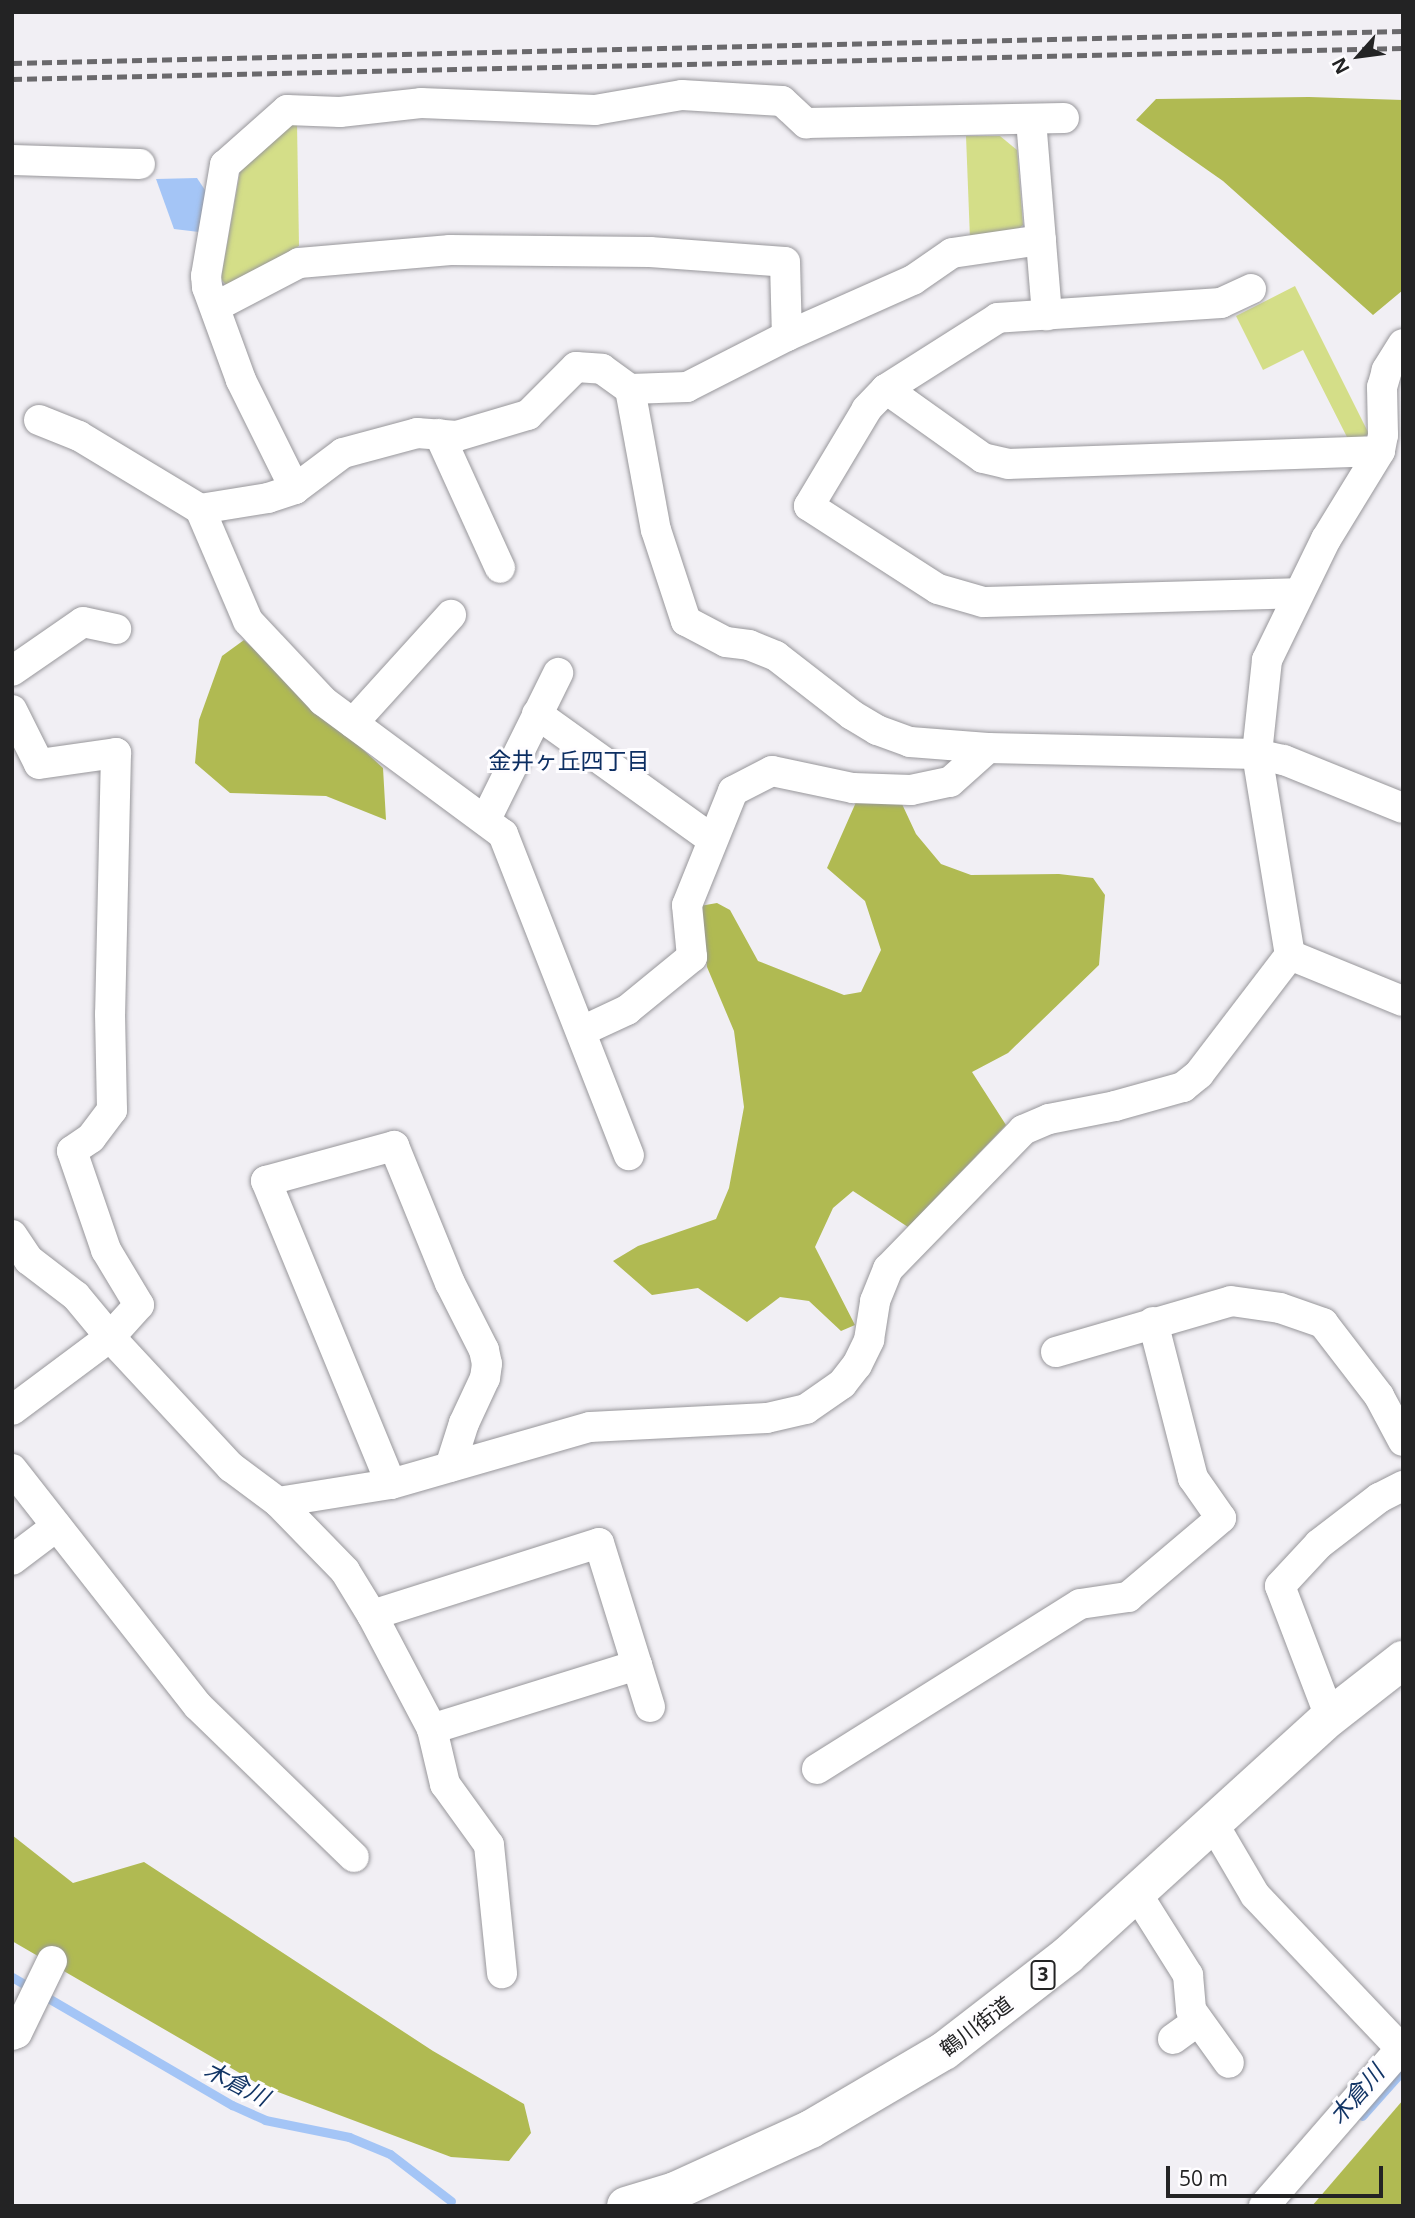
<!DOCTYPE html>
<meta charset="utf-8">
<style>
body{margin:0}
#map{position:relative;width:1415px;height:2218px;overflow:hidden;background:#f1eff4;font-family:"Open Sans","Noto Sans JP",sans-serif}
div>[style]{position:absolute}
.green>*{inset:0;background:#d4de88}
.forest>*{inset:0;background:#b0ba52}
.water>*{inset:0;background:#a4c5f6}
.stream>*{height:9px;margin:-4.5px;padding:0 4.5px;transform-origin:4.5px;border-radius:4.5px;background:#a4c5f6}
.roads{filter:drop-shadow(0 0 2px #98979b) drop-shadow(0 0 2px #98979b)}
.street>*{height:30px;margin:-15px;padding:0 15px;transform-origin:15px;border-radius:15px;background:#fff}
.primary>*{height:38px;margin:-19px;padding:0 19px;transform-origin:19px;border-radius:19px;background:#fff}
.rail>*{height:5px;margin-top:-2.5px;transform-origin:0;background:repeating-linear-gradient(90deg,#6a696c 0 10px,transparent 0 15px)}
span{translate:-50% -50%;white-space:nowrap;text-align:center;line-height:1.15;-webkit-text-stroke:6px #fefdff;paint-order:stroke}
.shield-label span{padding:2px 5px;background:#fefdff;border:2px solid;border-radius:5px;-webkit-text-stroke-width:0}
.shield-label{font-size:19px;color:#232324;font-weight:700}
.street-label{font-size:21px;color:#232324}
.neighbourhood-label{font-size:23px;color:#0c2e62}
.water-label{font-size:23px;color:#113465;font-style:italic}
.frame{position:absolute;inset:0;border:14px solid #232324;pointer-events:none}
.north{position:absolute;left:1324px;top:21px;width:70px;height:70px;-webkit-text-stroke:5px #fefdff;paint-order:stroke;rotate:242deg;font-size:19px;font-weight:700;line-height:28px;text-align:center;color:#232324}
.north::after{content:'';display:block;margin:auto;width:24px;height:32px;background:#232324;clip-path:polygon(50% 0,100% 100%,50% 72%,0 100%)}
.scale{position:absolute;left:1166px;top:2166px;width:217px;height:32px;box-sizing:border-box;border:4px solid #232324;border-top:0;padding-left:9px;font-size:21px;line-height:24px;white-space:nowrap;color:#232324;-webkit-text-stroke:5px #fefdff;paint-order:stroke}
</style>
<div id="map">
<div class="green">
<div style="clip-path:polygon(289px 123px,297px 123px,299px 246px,227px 286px,221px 279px,241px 166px)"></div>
<div style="clip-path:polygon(966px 136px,1000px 136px,1017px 150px,1023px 225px,1015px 232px,970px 239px)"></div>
<div style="clip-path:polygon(1295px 286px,1369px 434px,1350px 443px,1303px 350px,1263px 370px,1236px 316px)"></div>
</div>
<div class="forest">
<div style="clip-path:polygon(1309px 97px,1403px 100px,1403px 290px,1373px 315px,1223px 181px,1136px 120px,1156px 99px)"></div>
<div style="clip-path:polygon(244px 640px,383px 768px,386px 820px,326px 796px,230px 793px,195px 763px,199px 720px,222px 656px)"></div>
<div style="clip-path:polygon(857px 800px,902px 804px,916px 834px,941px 864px,971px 875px,1059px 874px,1093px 878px,1105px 895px,1099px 965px,1008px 1053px,972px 1072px,1006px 1125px,908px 1227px,853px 1191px,833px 1208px,815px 1247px,855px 1325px,841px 1331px,809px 1301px,780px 1297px,747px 1322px,698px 1288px,652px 1295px,613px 1261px,638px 1246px,716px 1219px,729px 1188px,744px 1107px,734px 1031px,707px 967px,700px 906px,717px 903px,730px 910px,758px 961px,844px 995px,861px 992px,881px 950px,865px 901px,827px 868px)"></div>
<div style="clip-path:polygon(12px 1835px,73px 1883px,144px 1862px,433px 2051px,524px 2104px,531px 2133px,509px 2161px,451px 2157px,262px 2086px,12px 1941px)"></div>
<div style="clip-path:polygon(1403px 2100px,1403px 2206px,1312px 2206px)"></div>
</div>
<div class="water">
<div style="clip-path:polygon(197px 178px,207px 193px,199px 232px,174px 229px,156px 179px)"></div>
</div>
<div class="stream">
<div style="left:12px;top:1977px;width:255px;rotate:30.2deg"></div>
<div style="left:232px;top:2105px;width:36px;rotate:24deg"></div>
<div style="left:265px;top:2120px;width:86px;rotate:11.4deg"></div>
<div style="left:349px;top:2137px;width:44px;rotate:22.5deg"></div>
<div style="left:390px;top:2154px;width:77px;rotate:37.6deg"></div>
<div style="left:1362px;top:2116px;width:62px;rotate:-48.3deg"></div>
</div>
<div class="roads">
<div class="street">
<div style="left:1031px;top:120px;width:196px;rotate:85.3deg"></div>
<div style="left:12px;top:160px;width:128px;rotate:1.8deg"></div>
<div style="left:1251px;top:289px;width:33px;rotate:155deg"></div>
<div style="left:1221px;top:303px;width:224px;rotate:176.2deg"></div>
<div style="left:998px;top:318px;width:133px;rotate:147.6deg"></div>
<div style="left:886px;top:389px;width:28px;rotate:134deg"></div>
<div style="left:867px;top:409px;width:113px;rotate:120.9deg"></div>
<div style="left:809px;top:506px;width:153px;rotate:32.8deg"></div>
<div style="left:938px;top:589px;width:47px;rotate:16.1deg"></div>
<div style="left:983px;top:602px;width:315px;rotate:-1.6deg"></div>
<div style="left:215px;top:307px;width:95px;rotate:-27.6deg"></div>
<div style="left:299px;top:263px;width:152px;rotate:-4.9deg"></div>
<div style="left:450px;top:250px;width:200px;rotate:0.6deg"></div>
<div style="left:650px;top:252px;width:135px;rotate:4.2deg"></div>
<div style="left:785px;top:262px;width:74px;rotate:88.5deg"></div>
<div style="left:1403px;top:344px;width:31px;rotate:122deg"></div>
<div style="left:1387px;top:370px;width:18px;rotate:106deg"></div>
<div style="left:1382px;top:387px;width:48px;rotate:88.8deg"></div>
<div style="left:1383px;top:435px;width:16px;rotate:101deg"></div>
<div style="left:1380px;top:451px;width:103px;rotate:121.5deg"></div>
<div style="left:1326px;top:539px;width:135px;rotate:116deg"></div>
<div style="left:1267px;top:660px;width:95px;rotate:96.1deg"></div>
<div style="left:1257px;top:754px;width:204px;rotate:80.7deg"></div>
<div style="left:1290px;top:955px;width:122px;rotate:22.2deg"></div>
<div style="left:630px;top:389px;width:57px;rotate:-2deg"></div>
<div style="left:687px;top:387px;width:112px;rotate:-27deg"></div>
<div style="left:787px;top:336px;width:138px;rotate:-24deg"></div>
<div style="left:913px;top:280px;width:47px;rotate:-34.7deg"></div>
<div style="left:952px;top:253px;width:90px;rotate:-8.3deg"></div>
<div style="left:886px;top:389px;width:119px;rotate:35.4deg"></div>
<div style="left:983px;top:458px;width:26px;rotate:13deg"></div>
<div style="left:1008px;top:464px;width:372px;rotate:-2deg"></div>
<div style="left:39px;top:420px;width:43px;rotate:21.8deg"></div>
<div style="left:79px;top:436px;width:141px;rotate:31.1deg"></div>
<div style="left:200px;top:509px;width:122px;rotate:66.8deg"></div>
<div style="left:248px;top:621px;width:110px;rotate:46.8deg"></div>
<div style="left:323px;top:701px;width:224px;rotate:36.5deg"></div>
<div style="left:503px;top:834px;width:345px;rotate:68.6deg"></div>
<div style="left:439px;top:434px;width:147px;rotate:65.5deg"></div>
<div style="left:295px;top:489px;width:122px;rotate:-116.4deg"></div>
<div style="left:241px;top:380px;width:99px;rotate:-110.1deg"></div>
<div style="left:207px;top:287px;width:11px;rotate:-95deg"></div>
<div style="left:206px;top:276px;width:113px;rotate:-80.3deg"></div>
<div style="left:225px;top:165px;width:83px;rotate:-41.6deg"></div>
<div style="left:287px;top:110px;width:53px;rotate:2.2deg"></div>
<div style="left:340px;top:112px;width:81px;rotate:-6.3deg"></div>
<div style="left:421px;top:103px;width:174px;rotate:2.3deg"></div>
<div style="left:595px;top:110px;width:88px;rotate:-9.8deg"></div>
<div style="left:682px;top:95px;width:100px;rotate:3.4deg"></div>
<div style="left:782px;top:101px;width:33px;rotate:43deg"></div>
<div style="left:806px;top:123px;width:258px;rotate:-1.1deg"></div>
<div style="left:200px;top:509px;width:69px;rotate:-9.2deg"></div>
<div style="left:268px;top:498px;width:28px;rotate:-18deg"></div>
<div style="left:295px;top:489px;width:60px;rotate:-36.9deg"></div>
<div style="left:343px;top:453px;width:77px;rotate:-15.1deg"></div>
<div style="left:417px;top:433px;width:40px;rotate:4.3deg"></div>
<div style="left:457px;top:436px;width:74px;rotate:-16.5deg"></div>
<div style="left:528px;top:415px;width:68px;rotate:-45deg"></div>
<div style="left:576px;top:367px;width:26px;rotate:4deg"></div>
<div style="left:602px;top:369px;width:34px;rotate:36deg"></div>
<div style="left:630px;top:389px;width:143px;rotate:79.6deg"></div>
<div style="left:656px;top:530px;width:96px;rotate:71.8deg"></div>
<div style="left:686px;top:621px;width:45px;rotate:27.7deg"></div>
<div style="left:726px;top:642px;width:23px;rotate:7deg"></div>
<div style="left:749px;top:645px;width:29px;rotate:22deg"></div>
<div style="left:776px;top:656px;width:96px;rotate:37.8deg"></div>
<div style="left:852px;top:715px;width:29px;rotate:31deg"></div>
<div style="left:877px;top:730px;width:35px;rotate:20deg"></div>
<div style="left:910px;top:742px;width:78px;rotate:4.4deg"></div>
<div style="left:988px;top:748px;width:269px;rotate:1.3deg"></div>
<div style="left:1257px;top:754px;width:28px;rotate:13deg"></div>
<div style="left:1284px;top:760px;width:128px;rotate:22deg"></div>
<div style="left:12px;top:671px;width:86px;rotate:-34.6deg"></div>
<div style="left:83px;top:622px;width:34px;rotate:12deg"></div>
<div style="left:12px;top:710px;width:60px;rotate:63.4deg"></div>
<div style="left:39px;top:764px;width:78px;rotate:-8.1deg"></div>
<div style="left:116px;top:753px;width:261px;rotate:91.3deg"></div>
<div style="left:110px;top:1014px;width:96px;rotate:88.8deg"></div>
<div style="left:112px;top:1110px;width:35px;rotate:127deg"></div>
<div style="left:91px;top:1138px;width:23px;rotate:146deg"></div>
<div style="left:72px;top:1151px;width:105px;rotate:71deg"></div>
<div style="left:106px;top:1250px;width:64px;rotate:59deg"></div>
<div style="left:139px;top:1305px;width:43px;rotate:132.2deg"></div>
<div style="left:110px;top:1337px;width:122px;rotate:143.3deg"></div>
<div style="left:537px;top:714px;width:216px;rotate:35.6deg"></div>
<div style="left:353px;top:723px;width:146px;rotate:-47.8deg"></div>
<div style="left:486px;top:819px;width:163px;rotate:-63.7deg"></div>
<div style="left:582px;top:1031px;width:50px;rotate:-25deg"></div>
<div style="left:627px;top:1010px;width:84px;rotate:-39.2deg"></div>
<div style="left:692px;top:957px;width:52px;rotate:-95.5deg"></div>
<div style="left:687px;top:905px;width:123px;rotate:-68deg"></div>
<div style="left:733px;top:791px;width:44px;rotate:-27.1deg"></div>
<div style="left:772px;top:771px;width:83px;rotate:11.9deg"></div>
<div style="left:853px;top:788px;width:58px;rotate:2deg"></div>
<div style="left:911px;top:790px;width:40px;rotate:-12deg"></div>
<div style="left:950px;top:782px;width:51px;rotate:-41.8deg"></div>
<div style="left:12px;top:1235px;width:30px;rotate:56deg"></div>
<div style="left:29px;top:1260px;width:59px;rotate:37.5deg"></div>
<div style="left:76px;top:1296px;width:53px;rotate:50.3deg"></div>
<div style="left:110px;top:1337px;width:178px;rotate:47.1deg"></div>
<div style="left:231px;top:1467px;width:59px;rotate:36.7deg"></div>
<div style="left:278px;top:1502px;width:96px;rotate:45.8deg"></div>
<div style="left:345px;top:1571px;width:52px;rotate:58.5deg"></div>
<div style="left:372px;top:1615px;width:129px;rotate:62.2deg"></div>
<div style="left:432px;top:1729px;width:57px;rotate:76.7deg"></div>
<div style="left:445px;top:1784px;width:75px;rotate:54.2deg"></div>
<div style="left:489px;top:1845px;width:129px;rotate:84.2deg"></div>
<div style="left:1056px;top:1352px;width:182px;rotate:-16.2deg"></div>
<div style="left:1231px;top:1301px;width:49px;rotate:8.1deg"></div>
<div style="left:1280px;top:1308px;width:46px;rotate:19.2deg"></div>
<div style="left:1323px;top:1323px;width:92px;rotate:52.5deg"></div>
<div style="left:1379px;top:1396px;width:51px;rotate:61.9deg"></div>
<div style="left:12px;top:1469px;width:301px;rotate:51.9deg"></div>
<div style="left:198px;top:1706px;width:217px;rotate:44.1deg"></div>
<div style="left:391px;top:1484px;width:328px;rotate:-112.4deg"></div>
<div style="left:266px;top:1181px;width:133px;rotate:-15.3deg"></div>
<div style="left:394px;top:1146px;width:148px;rotate:67.8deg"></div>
<div style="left:450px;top:1283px;width:75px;rotate:63.1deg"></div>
<div style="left:484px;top:1350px;width:14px;rotate:78deg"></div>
<div style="left:487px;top:1364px;width:14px;rotate:98deg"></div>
<div style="left:485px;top:1378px;width:50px;rotate:115deg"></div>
<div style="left:464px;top:1423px;width:46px;rotate:107.7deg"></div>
<div style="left:278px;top:1502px;width:114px;rotate:-9.1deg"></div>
<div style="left:391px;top:1484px;width:207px;rotate:-16deg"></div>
<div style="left:590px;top:1427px;width:177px;rotate:-2.9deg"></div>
<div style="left:767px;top:1418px;width:40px;rotate:-13deg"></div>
<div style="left:806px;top:1409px;width:44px;rotate:-34.8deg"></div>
<div style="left:842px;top:1384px;width:24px;rotate:-52deg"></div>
<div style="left:857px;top:1365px;width:28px;rotate:-64deg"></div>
<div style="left:869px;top:1340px;width:39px;rotate:-81deg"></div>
<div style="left:875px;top:1301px;width:35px;rotate:-68deg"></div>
<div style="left:888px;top:1269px;width:194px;rotate:-45.8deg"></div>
<div style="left:1023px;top:1130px;width:28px;rotate:-23deg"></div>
<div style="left:1049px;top:1119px;width:67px;rotate:-11.1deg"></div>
<div style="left:1115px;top:1106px;width:71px;rotate:-15.6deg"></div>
<div style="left:1183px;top:1087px;width:21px;rotate:-39deg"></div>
<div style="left:1199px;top:1074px;width:150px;rotate:-52.6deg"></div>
<div style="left:12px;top:1560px;width:56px;rotate:-37.1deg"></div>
<div style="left:372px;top:1615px;width:238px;rotate:-17.6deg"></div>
<div style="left:599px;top:1543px;width:128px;rotate:72.7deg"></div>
<div style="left:637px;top:1665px;width:215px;rotate:162.7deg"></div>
<div style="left:637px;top:1665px;width:44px;rotate:72.8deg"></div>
<div style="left:1330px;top:1717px;width:140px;rotate:-110.9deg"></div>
<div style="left:1280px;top:1586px;width:57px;rotate:-47.1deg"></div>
<div style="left:1319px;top:1544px;width:76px;rotate:-37.5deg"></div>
<div style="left:1379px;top:1498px;width:27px;rotate:-27deg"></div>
<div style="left:817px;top:1769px;width:310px;rotate:-32.1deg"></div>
<div style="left:1080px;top:1604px;width:49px;rotate:-8.3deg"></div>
<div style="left:1128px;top:1597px;width:122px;rotate:-40.3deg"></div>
<div style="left:1221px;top:1518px;width:49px;rotate:-125deg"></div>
<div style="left:1193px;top:1478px;width:161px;rotate:-104.4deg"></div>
<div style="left:1214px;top:1825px;width:81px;rotate:59.6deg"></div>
<div style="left:1255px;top:1895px;width:211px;rotate:46.5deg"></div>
<div style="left:1137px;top:1894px;width:96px;rotate:57.8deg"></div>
<div style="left:1188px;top:1975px;width:35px;rotate:85deg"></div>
<div style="left:1191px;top:2010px;width:65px;rotate:54.4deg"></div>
<div style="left:12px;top:2035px;width:5px;rotate:-22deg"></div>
<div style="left:17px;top:2033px;width:80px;rotate:-64.1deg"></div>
<div style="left:1173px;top:2039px;width:31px;rotate:-36deg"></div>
<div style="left:1264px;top:2206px;width:212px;rotate:-49deg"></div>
</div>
<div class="primary">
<div style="left:626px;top:2206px;width:51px;rotate:-17deg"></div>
<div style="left:675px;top:2191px;width:149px;rotate:-24.5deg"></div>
<div style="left:811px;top:2129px;width:154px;rotate:-30.4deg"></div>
<div style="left:944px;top:2051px;width:157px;rotate:-37.7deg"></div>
<div style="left:1068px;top:1955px;width:354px;rotate:-42.3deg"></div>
<div style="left:1330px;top:1717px;width:93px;rotate:-38deg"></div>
</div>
</div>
<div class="rail">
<div style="left:12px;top:63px;width:1391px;rotate:-1.32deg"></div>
<div style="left:12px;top:79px;width:1391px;rotate:-1.28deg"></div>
</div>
<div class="shield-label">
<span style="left:1043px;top:1975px">3</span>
</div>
<div class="street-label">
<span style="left:976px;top:2026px;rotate:-37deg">鶴川街道</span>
</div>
<div class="neighbourhood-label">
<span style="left:569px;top:760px">金井ヶ丘四丁目</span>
</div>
<div class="water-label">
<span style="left:237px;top:2083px;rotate:27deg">木倉川</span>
<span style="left:1356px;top:2094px;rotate:-49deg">木倉川</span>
</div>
<div class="frame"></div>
<div class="north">N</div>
<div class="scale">50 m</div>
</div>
